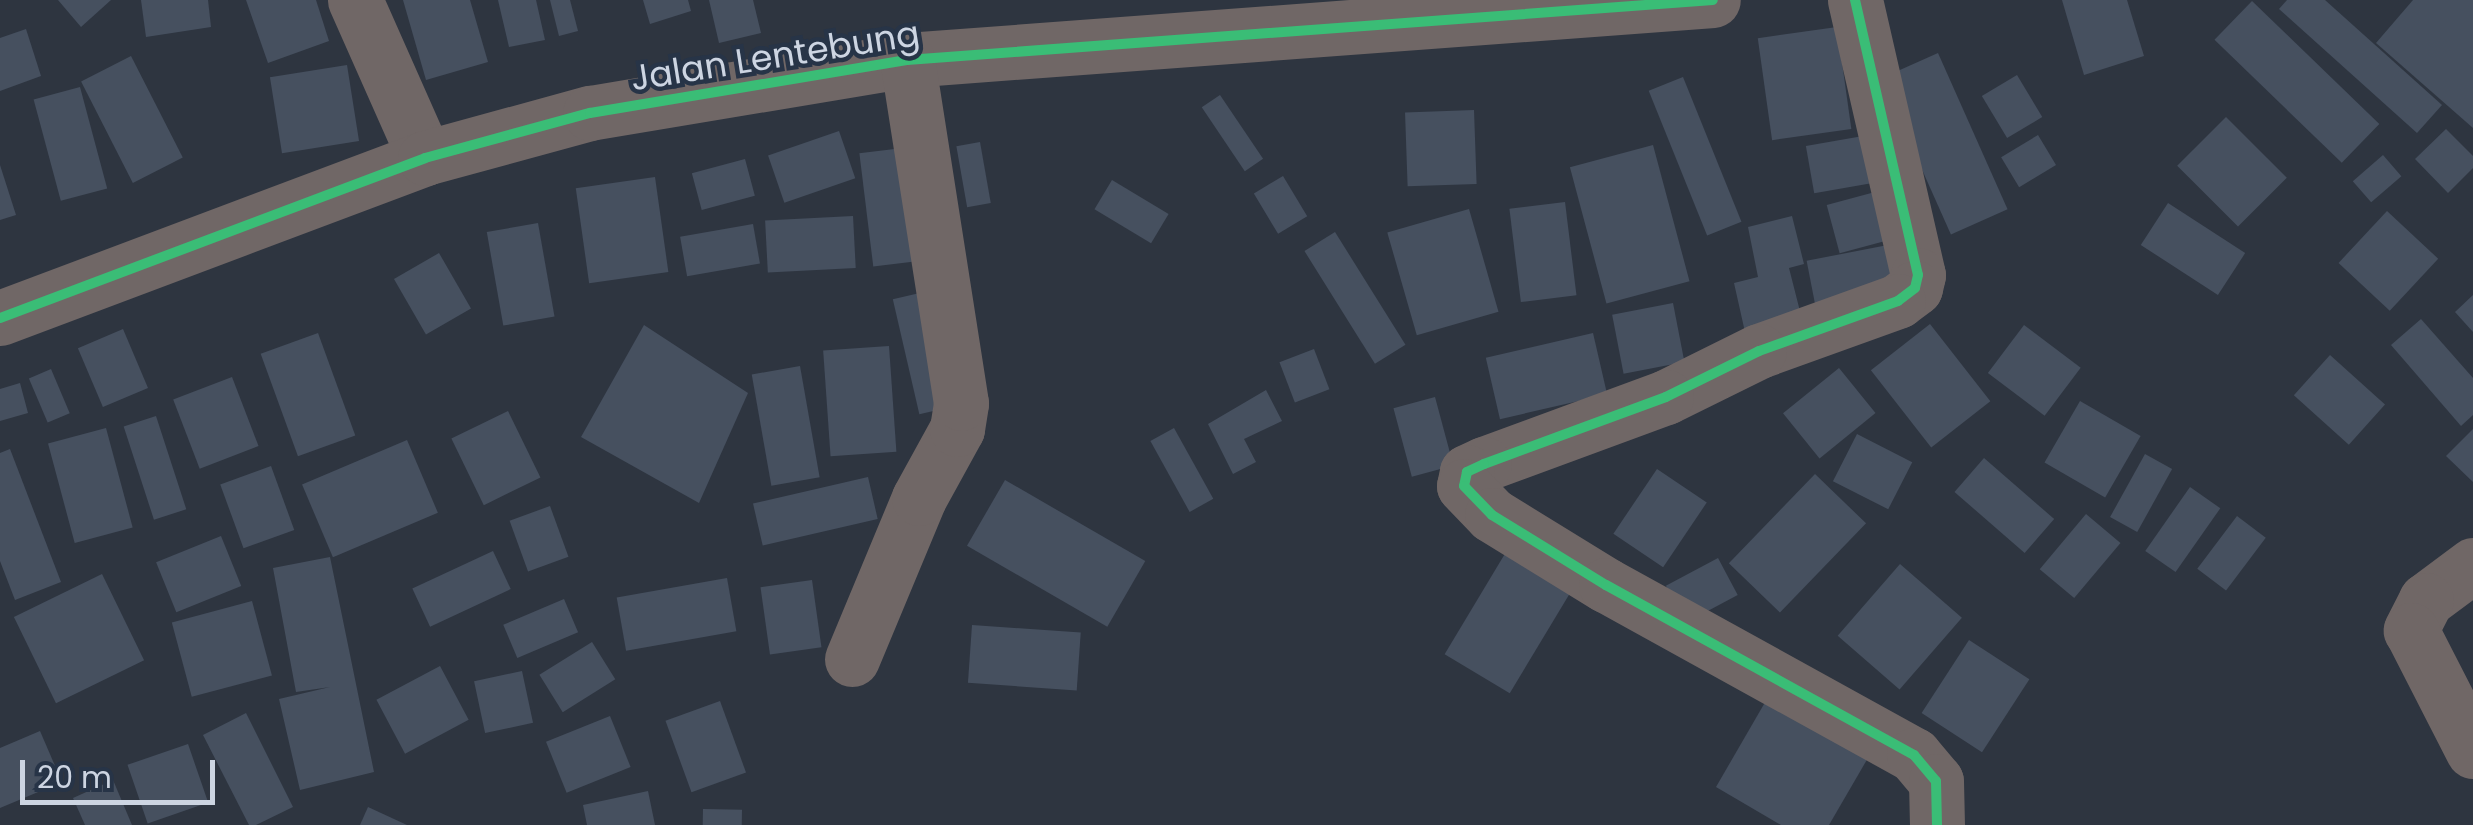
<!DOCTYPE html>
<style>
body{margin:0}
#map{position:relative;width:2473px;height:825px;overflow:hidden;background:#2e3540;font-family:Poppins,sans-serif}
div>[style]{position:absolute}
.building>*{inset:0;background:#46505f;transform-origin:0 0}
.minor>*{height:55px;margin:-27.5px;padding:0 27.5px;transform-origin:27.5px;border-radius:27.5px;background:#706766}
.cycleway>*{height:10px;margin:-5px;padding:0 5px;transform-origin:5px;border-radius:5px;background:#3abd76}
span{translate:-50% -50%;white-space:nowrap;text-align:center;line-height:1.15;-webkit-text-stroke:9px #273447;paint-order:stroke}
.street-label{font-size:35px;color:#cdd5e2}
.scale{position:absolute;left:20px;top:760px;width:195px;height:45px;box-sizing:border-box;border:5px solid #cdd5e2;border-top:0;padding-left:12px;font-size:30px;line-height:35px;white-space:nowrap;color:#cdd5e2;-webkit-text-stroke:8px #273447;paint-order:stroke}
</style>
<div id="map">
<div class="building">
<div style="clip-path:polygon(58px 0,111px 0,81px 27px)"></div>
<div style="clip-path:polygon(141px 0,208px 0,211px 27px,146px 37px)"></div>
<div style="clip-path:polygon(246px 0,316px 0,329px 41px,268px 63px)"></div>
<div style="clip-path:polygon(403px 0,470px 0,488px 62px,426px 80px)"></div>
<div style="clip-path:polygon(498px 0,536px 0,545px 40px,509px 47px)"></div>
<div style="clip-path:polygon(550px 0,570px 0,578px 31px,559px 36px)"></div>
<div style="clip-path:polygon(643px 0,688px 0,691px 11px,650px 24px)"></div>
<div style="clip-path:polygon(709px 0,753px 0,761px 33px,719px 43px)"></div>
<div style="clip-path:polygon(2062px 0,2127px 0,2144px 56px,2084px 75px)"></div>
<div style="clip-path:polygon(2287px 0,2325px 0,2442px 105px,2417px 133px,2279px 9px)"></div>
<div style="clip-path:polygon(2413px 0,2473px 0,2473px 128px,2376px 43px)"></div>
<div style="left:2252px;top:1px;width:177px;height:54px;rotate:44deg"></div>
<div style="left:1837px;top:27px;width:103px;height:80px;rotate:82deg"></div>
<div style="clip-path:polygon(26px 29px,41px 76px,0 91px,0 38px)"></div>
<div style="left:1938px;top:53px;width:171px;height:62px;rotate:66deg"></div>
<div style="left:131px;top:56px;width:114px;height:56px;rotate:63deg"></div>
<div style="left:347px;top:65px;width:77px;height:78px;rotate:81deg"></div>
<div style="left:2017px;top:75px;width:49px;height:41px;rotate:59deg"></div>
<div style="left:1683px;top:77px;width:156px;height:37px;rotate:68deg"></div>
<div style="left:80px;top:87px;width:105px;height:48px;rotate:75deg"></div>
<div style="left:1220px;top:95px;width:77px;height:22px;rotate:56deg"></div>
<div style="left:1474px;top:110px;width:74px;height:69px;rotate:88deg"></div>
<div style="left:2226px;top:117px;width:86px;height:69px;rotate:45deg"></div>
<div style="clip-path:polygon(2446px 129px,2473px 156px,2473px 168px,2448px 193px,2415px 159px)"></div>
<div style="left:839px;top:131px;width:50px;height:75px;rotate:71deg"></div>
<div style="left:2038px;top:135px;width:35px;height:43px;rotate:59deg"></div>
<div style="left:1863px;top:136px;width:48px;height:58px;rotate:80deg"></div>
<div style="left:980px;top:142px;width:62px;height:24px;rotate:80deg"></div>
<div style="left:1653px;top:145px;width:141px;height:86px;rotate:75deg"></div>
<div style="left:911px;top:147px;width:114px;height:52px;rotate:83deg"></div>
<div style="left:2383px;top:155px;width:28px;height:40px;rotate:49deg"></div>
<div style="left:745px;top:159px;width:38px;height:55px;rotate:75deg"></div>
<div style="clip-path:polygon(0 165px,16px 215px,0 220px)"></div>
<div style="left:1283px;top:176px;width:47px;height:34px;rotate:59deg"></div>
<div style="left:655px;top:177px;width:96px;height:80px;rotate:82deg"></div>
<div style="left:1112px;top:180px;width:66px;height:34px;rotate:31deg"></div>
<div style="left:1875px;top:192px;width:50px;height:50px;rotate:75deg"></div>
<div style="left:1565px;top:202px;width:94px;height:56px;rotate:83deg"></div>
<div style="left:2168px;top:203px;width:92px;height:50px;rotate:33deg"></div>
<div style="left:1469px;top:209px;width:107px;height:85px;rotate:74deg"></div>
<div style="left:2387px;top:211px;width:70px;height:71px;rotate:43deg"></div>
<div style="left:853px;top:216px;width:52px;height:88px;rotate:87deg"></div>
<div style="clip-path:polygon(1792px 216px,1804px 264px,1789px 268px,1804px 327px,1747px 341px,1734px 283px,1758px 277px,1748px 227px)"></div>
<div style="left:538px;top:223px;width:95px;height:52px;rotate:80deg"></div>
<div style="left:753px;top:224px;width:40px;height:74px;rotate:80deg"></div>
<div style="left:1335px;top:232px;width:133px;height:36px;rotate:58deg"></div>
<div style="left:1893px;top:244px;width:51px;height:88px;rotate:79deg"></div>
<div style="left:439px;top:253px;width:64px;height:52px;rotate:60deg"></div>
<div style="left:924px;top:292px;width:118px;height:32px;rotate:77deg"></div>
<div style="clip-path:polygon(2473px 295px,2473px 332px,2455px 312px)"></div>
<div style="left:1673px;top:303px;width:60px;height:62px;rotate:79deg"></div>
<div style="clip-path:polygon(2421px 319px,2473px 378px,2473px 415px,2461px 426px,2391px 345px)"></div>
<div style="left:1930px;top:324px;width:98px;height:75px;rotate:52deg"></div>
<div style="clip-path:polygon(644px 325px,748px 393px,699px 503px,581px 437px)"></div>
<div style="left:2024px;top:325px;width:71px;height:60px;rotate:37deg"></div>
<div style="left:123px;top:329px;width:64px;height:49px;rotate:67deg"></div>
<div style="left:318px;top:333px;width:109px;height:61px;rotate:70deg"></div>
<div style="left:1593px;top:333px;width:63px;height:110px;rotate:77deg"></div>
<div style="left:889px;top:346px;width:106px;height:66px;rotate:86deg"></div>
<div style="left:1314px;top:349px;width:43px;height:37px;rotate:69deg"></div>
<div style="left:2330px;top:355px;width:74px;height:54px;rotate:42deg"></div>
<div style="left:800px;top:366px;width:113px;height:49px;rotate:80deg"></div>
<div style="left:1839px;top:368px;width:58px;height:72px;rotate:51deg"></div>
<div style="left:51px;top:369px;width:48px;height:24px;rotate:67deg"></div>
<div style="left:232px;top:377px;width:74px;height:63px;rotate:69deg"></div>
<div style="clip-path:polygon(20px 383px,28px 413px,0 421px,0 389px)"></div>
<div style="clip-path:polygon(1266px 390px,1282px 421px,1244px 439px,1256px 462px,1233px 474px,1208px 424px)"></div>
<div style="left:1435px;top:397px;width:71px;height:43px;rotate:75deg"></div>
<div style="left:2080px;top:401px;width:70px;height:71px;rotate:30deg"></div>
<div style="left:508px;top:411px;width:74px;height:63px;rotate:64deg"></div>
<div style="left:156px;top:416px;width:98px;height:34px;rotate:72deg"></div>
<div style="left:106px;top:428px;width:103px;height:60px;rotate:75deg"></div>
<div style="left:1174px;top:428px;width:81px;height:27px;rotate:61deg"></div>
<div style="clip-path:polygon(2473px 429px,2473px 482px,2446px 456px)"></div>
<div style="left:1857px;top:434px;width:62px;height:53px;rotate:27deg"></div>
<div style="left:407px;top:440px;width:79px;height:114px;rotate:67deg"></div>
<div style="clip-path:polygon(10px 449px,61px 582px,15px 600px,0 561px,0 453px)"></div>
<div style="left:2145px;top:454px;width:31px;height:72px;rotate:29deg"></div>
<div style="left:1984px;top:458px;width:93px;height:45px;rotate:41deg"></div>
<div style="left:271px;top:466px;width:68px;height:54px;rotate:70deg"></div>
<div style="left:1657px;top:469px;width:60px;height:78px;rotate:34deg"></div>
<div style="left:1815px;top:474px;width:71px;height:124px;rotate:44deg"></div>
<div style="left:868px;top:477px;width:43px;height:118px;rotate:77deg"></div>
<div style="left:1005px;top:480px;width:162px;height:76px;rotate:30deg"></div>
<div style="left:2190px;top:487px;width:37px;height:78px;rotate:35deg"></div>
<div style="left:550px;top:506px;width:54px;height:43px;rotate:70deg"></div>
<div style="left:2086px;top:514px;width:45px;height:72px;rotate:40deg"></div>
<div style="left:2237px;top:516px;width:36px;height:66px;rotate:37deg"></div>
<div style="left:221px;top:536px;width:54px;height:70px;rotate:68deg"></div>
<div style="left:1509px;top:547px;width:76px;height:125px;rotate:31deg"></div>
<div style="left:493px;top:551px;width:42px;height:89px;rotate:65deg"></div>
<div style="clip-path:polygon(330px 557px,374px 772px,300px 790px,279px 699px,330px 687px,296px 692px,273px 568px)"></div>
<div style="left:1718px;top:558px;width:42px;height:59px;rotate:62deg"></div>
<div style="left:1900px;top:564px;width:82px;height:95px;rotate:41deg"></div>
<div style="left:102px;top:574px;width:96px;height:98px;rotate:64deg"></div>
<div style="left:727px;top:578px;width:54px;height:112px;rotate:80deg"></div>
<div style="left:812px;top:580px;width:68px;height:52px;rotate:82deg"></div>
<div style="left:564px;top:599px;width:36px;height:66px;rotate:67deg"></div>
<div style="left:252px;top:601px;width:77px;height:83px;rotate:75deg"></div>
<div style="left:972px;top:625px;width:109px;height:58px;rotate:4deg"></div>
<div style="left:1969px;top:640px;width:72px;height:87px;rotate:33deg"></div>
<div style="left:592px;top:642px;width:44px;height:62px;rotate:58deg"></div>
<div style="left:440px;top:666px;width:61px;height:72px;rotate:62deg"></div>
<div style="left:522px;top:671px;width:53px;height:49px;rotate:78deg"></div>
<div style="clip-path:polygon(1771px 692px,1872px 751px,1829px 825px,1781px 825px,1716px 787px)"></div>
<div style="left:720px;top:701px;width:76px;height:58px;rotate:70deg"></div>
<div style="clip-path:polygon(246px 713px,293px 807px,256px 825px,249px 825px,203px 735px)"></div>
<div style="left:610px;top:716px;width:55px;height:69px;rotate:68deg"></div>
<div style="clip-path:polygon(40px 731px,62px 782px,0 808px,0 748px)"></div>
<div style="left:188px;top:744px;width:62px;height:64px;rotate:71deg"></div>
<div style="clip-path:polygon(113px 780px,132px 825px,85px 825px,73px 798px)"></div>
<div style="clip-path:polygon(648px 791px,655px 825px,587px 825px,583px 805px)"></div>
<div style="clip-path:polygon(368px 807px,407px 825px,360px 825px)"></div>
<div style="left:703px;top:809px;width:39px;height:16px;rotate:1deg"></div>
</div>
<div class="minor">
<div style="left:355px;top:0;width:173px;rotate:66.1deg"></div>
<div style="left:1855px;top:0;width:282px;rotate:77.1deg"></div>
<div style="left:1918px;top:275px;width:13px;rotate:103deg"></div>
<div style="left:1915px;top:288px;width:21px;rotate:143deg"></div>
<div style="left:1898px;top:301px;width:148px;rotate:160.2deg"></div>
<div style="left:1759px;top:351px;width:104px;rotate:153.7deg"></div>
<div style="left:1666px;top:397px;width:194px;rotate:159.8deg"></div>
<div style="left:1484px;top:464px;width:19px;rotate:155deg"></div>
<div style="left:1467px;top:472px;width:14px;rotate:102deg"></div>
<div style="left:1464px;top:486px;width:40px;rotate:46deg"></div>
<div style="left:1492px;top:515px;width:134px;rotate:31.6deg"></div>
<div style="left:1606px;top:585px;width:352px;rotate:28.9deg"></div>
<div style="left:1914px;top:755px;width:34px;rotate:50deg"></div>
<div style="left:1936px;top:781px;width:44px;rotate:88.7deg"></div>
<div style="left:0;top:318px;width:454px;rotate:-20.6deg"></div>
<div style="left:425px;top:158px;width:171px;rotate:-15.3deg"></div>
<div style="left:590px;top:113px;width:321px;rotate:-9.5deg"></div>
<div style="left:907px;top:60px;width:808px;rotate:-4.26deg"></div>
<div style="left:2473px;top:565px;width:59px;rotate:143.3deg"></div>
<div style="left:2426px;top:600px;width:34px;rotate:117deg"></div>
<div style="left:2411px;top:630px;width:136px;rotate:62.9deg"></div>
<div style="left:852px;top:659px;width:174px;rotate:-67.4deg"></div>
<div style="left:919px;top:498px;width:79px;rotate:-61.2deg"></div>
<div style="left:957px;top:429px;width:26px;rotate:-81deg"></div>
<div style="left:961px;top:403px;width:347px;rotate:-98.9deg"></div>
</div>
<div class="cycleway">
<div style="left:1855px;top:0;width:282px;rotate:77.1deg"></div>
<div style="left:1918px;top:275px;width:13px;rotate:103deg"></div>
<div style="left:1915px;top:288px;width:21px;rotate:143deg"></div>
<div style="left:1898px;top:301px;width:148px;rotate:160.2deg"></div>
<div style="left:1759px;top:351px;width:104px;rotate:153.7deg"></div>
<div style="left:1666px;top:397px;width:194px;rotate:159.8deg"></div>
<div style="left:1484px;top:464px;width:19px;rotate:155deg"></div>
<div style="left:1467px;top:472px;width:14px;rotate:102deg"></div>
<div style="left:1464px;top:486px;width:40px;rotate:46deg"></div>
<div style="left:1492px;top:515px;width:134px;rotate:31.6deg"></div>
<div style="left:1606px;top:585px;width:352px;rotate:28.9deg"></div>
<div style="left:1914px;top:755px;width:34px;rotate:50deg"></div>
<div style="left:1936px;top:781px;width:44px;rotate:88.7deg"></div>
<div style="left:0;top:318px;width:454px;rotate:-20.6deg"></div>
<div style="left:425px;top:158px;width:171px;rotate:-15.3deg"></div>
<div style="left:590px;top:113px;width:321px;rotate:-9.5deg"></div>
<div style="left:907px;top:60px;width:808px;rotate:-4.26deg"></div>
</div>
<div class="street-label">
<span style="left:775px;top:56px;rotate:-9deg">Jalan Lentebung</span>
</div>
<div class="scale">20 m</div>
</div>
